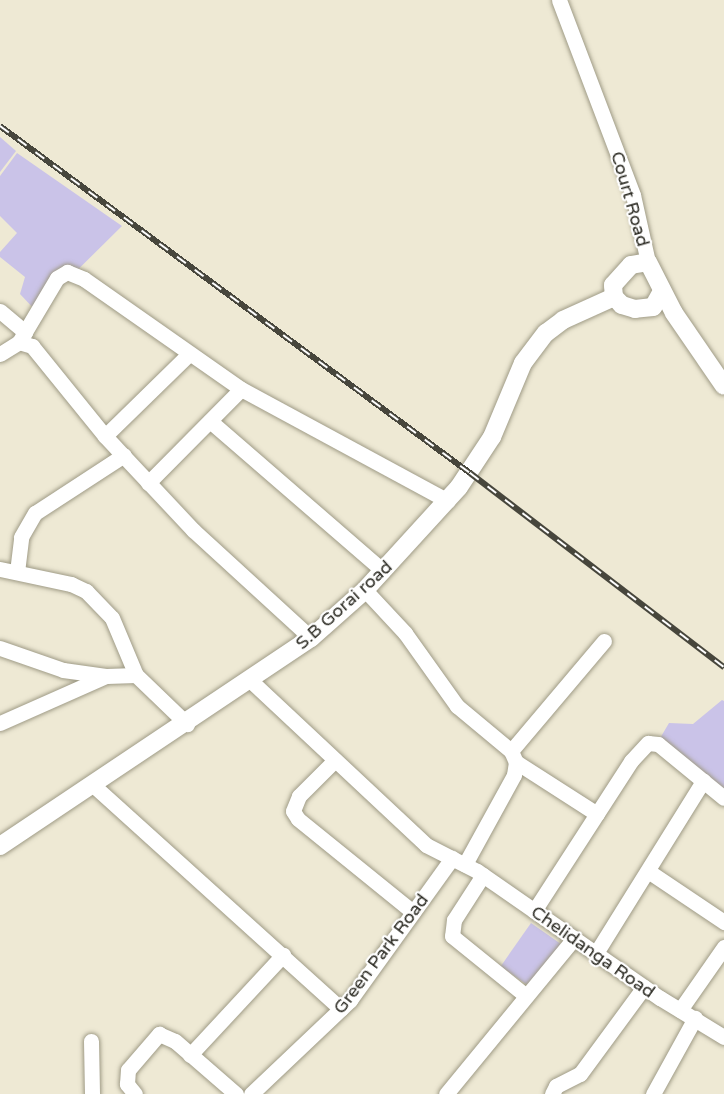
<!DOCTYPE html>
<style>
body{margin:0}
#map{position:relative;width:724px;height:1094px;overflow:hidden;background:#eee9d4;font-family:"Varela Round",sans-serif}
div>[style]{position:absolute}
.green>*{inset:0;background:#cac3e8;transform-origin:0 0}
.roads{filter:drop-shadow(0 0 2px #9f9b86) drop-shadow(0 0 2px #9f9b86)}
.minor>*{height:15px;margin:-7.5px;padding:0 7.5px;transform-origin:7.5px;border-radius:7.5px;background:#fff}
.tertiary>*{height:18px;margin:-9px;padding:0 9px;transform-origin:9px;border-radius:9px;background:#fff}
.rail>*{height:6px;margin-top:-3px;transform-origin:0;background:repeating-linear-gradient(90deg,#fff 0 11px,#47463c 0 22px);box-sizing:border-box;border-block:2px solid #47463c}
span{translate:-50% -50%;white-space:nowrap;text-align:center;line-height:1.15;-webkit-text-stroke:4.5px #fff;paint-order:stroke}
.street-label{font-size:18px;color:#292820}
</style>
<div id="map">
<div class="green">
<div style="clip-path:polygon(0 137px,16px 151px,0 172px)"></div>
<div style="clip-path:polygon(17px 153px,122px 226px,36px 311px,20px 294px,25px 277px,0 257px,0 252px,17px 233px,0 216px,0 176px)"></div>
<div style="clip-path:polygon(722px 700px,724px 701px,724px 792px,659px 740px,669px 723px,693px 724px)"></div>
<div style="left:531px;top:923px;width:40px;height:53px;rotate:35deg"></div>
</div>
<div class="roads">
<div class="minor">
<div style="left:559px;top:0;width:209px;rotate:69.2deg"></div>
<div style="left:633px;top:195px;width:69px;rotate:77.4deg"></div>
<div style="left:0;top:311px;width:33px;rotate:40deg"></div>
<div style="left:19px;top:342px;width:74px;rotate:-59.3deg"></div>
<div style="left:57px;top:278px;width:12px;rotate:-31deg"></div>
<div style="left:67px;top:272px;width:18px;rotate:22deg"></div>
<div style="left:84px;top:279px;width:192px;rotate:35deg"></div>
<div style="left:241px;top:389px;width:235px;rotate:28.4deg"></div>
<div style="left:0;top:354px;width:22px;rotate:-32deg"></div>
<div style="left:19px;top:342px;width:14px;rotate:17deg"></div>
<div style="left:32px;top:346px;width:116px;rotate:51deg"></div>
<div style="left:105px;top:436px;width:129px;rotate:46.9deg"></div>
<div style="left:193px;top:530px;width:160px;rotate:42.5deg"></div>
<div style="left:210px;top:421px;width:229px;rotate:40.9deg"></div>
<div style="left:105px;top:436px;width:116px;rotate:-44.3deg"></div>
<div style="left:148px;top:483px;width:132px;rotate:-45.3deg"></div>
<div style="left:0;top:569px;width:73px;rotate:11.9deg"></div>
<div style="left:71px;top:584px;width:17px;rotate:25deg"></div>
<div style="left:86px;top:591px;width:37px;rotate:46deg"></div>
<div style="left:112px;top:618px;width:62px;rotate:67.2deg"></div>
<div style="left:136px;top:675px;width:71px;rotate:43.9deg"></div>
<div style="left:17px;top:572px;width:35px;rotate:-83deg"></div>
<div style="left:21px;top:537px;width:28px;rotate:-60deg"></div>
<div style="left:35px;top:513px;width:106px;rotate:-33.1deg"></div>
<div style="left:365px;top:590px;width:59px;rotate:47.1deg"></div>
<div style="left:405px;top:633px;width:90px;rotate:54.5deg"></div>
<div style="left:457px;top:706px;width:70px;rotate:39.8deg"></div>
<div style="left:511px;top:751px;width:12px;rotate:66deg"></div>
<div style="left:516px;top:762px;width:13px;rotate:99deg"></div>
<div style="left:514px;top:775px;width:102px;rotate:118.8deg"></div>
<div style="left:0;top:648px;width:67px;rotate:19.2deg"></div>
<div style="left:63px;top:670px;width:43px;rotate:7.9deg"></div>
<div style="left:106px;top:676px;width:30px;rotate:-2deg"></div>
<div style="left:251px;top:681px;width:240px;rotate:43.1deg"></div>
<div style="left:426px;top:845px;width:57px;rotate:27deg"></div>
<div style="left:477px;top:871px;width:223px;rotate:34.8deg"></div>
<div style="left:660px;top:998px;width:75px;rotate:31.4deg"></div>
<div style="left:0;top:723px;width:116px;rotate:-23.9deg"></div>
<div style="left:511px;top:751px;width:144px;rotate:-49.8deg"></div>
<div style="left:335px;top:760px;width:51px;rotate:135deg"></div>
<div style="left:299px;top:796px;width:16px;rotate:112deg"></div>
<div style="left:293px;top:811px;width:9px;rotate:58deg"></div>
<div style="left:298px;top:819px;width:148px;rotate:39deg"></div>
<div style="left:516px;top:762px;width:96px;rotate:32.7deg"></div>
<div style="left:93px;top:785px;width:334px;rotate:42.1deg"></div>
<div style="left:648px;top:871px;width:92px;rotate:33.9deg"></div>
<div style="left:483px;top:875px;width:54px;rotate:122.8deg"></div>
<div style="left:454px;top:920px;width:16px;rotate:97deg"></div>
<div style="left:452px;top:936px;width:95px;rotate:39deg"></div>
<div style="left:534px;top:911px;width:179px;rotate:-57.1deg"></div>
<div style="left:631px;top:761px;width:25px;rotate:-47deg"></div>
<div style="left:648px;top:743px;width:10px;rotate:6deg"></div>
<div style="left:658px;top:744px;width:85px;rotate:39.3deg"></div>
<div style="left:596px;top:953px;width:203px;rotate:-58.1deg"></div>
<div style="left:680px;top:1010px;width:77px;rotate:-55.1deg"></div>
<div style="left:91px;top:1041px;width:53px;rotate:88.9deg"></div>
<div style="left:190px;top:1055px;width:137px;rotate:-47.1deg"></div>
<div style="left:135px;top:1094px;width:13px;rotate:-129deg"></div>
<div style="left:127px;top:1084px;width:14px;rotate:-86deg"></div>
<div style="left:128px;top:1070px;width:48px;rotate:-49.3deg"></div>
<div style="left:159px;top:1034px;width:17px;rotate:24deg"></div>
<div style="left:175px;top:1041px;width:81px;rotate:41deg"></div>
<div style="left:251px;top:1094px;width:137px;rotate:-43.5deg"></div>
<div style="left:350px;top:1000px;width:175px;rotate:-54.3deg"></div>
<div style="left:446px;top:1094px;width:202px;rotate:-50.6deg"></div>
<div style="left:552px;top:1094px;width:9px;rotate:-63deg"></div>
<div style="left:556px;top:1086px;width:27px;rotate:-27deg"></div>
<div style="left:580px;top:1074px;width:108px;rotate:-53.7deg"></div>
<div style="left:653px;top:1094px;width:87px;rotate:-61.1deg"></div>
</div>
<div class="tertiary">
<div style="left:662px;top:291px;width:18px;rotate:119deg"></div>
<div style="left:653px;top:307px;width:18px;rotate:174deg"></div>
<div style="left:635px;top:309px;width:14px;rotate:-163deg"></div>
<div style="left:622px;top:305px;width:11px;rotate:-135deg"></div>
<div style="left:614px;top:297px;width:12px;rotate:-95deg"></div>
<div style="left:613px;top:285px;width:27px;rotate:-48deg"></div>
<div style="left:631px;top:265px;width:17px;rotate:-10deg"></div>
<div style="left:648px;top:262px;width:57px;rotate:63deg"></div>
<div style="left:674px;top:313px;width:88px;rotate:55.6deg"></div>
<div style="left:0;top:846px;width:374px;rotate:-33.8deg"></div>
<div style="left:311px;top:638px;width:72px;rotate:-41.6deg"></div>
<div style="left:365px;top:590px;width:139px;rotate:-47.6deg"></div>
<div style="left:459px;top:487px;width:60px;rotate:-56.6deg"></div>
<div style="left:492px;top:437px;width:80px;rotate:-67.3deg"></div>
<div style="left:523px;top:363px;width:38px;rotate:-53deg"></div>
<div style="left:546px;top:333px;width:21px;rotate:-37deg"></div>
<div style="left:563px;top:320px;width:56px;rotate:-24.3deg"></div>
</div>
</div>
<div class="rail">
<div style="left:0;top:126px;width:584px;rotate:36.44deg"></div>
<div style="left:470px;top:473px;width:320px;rotate:37.4deg"></div>
</div>
<div class="street-label">
<span style="left:630px;top:199px;rotate:74deg">Court Road</span>
<span style="left:344px;top:605px;rotate:-42deg">S.B Gorai road</span>
<span style="left:593px;top:952px;rotate:35deg">Chelidanga Road</span>
<span style="left:381px;top:954px;rotate:-53deg">Green Park Road</span>
</div>
</div>
